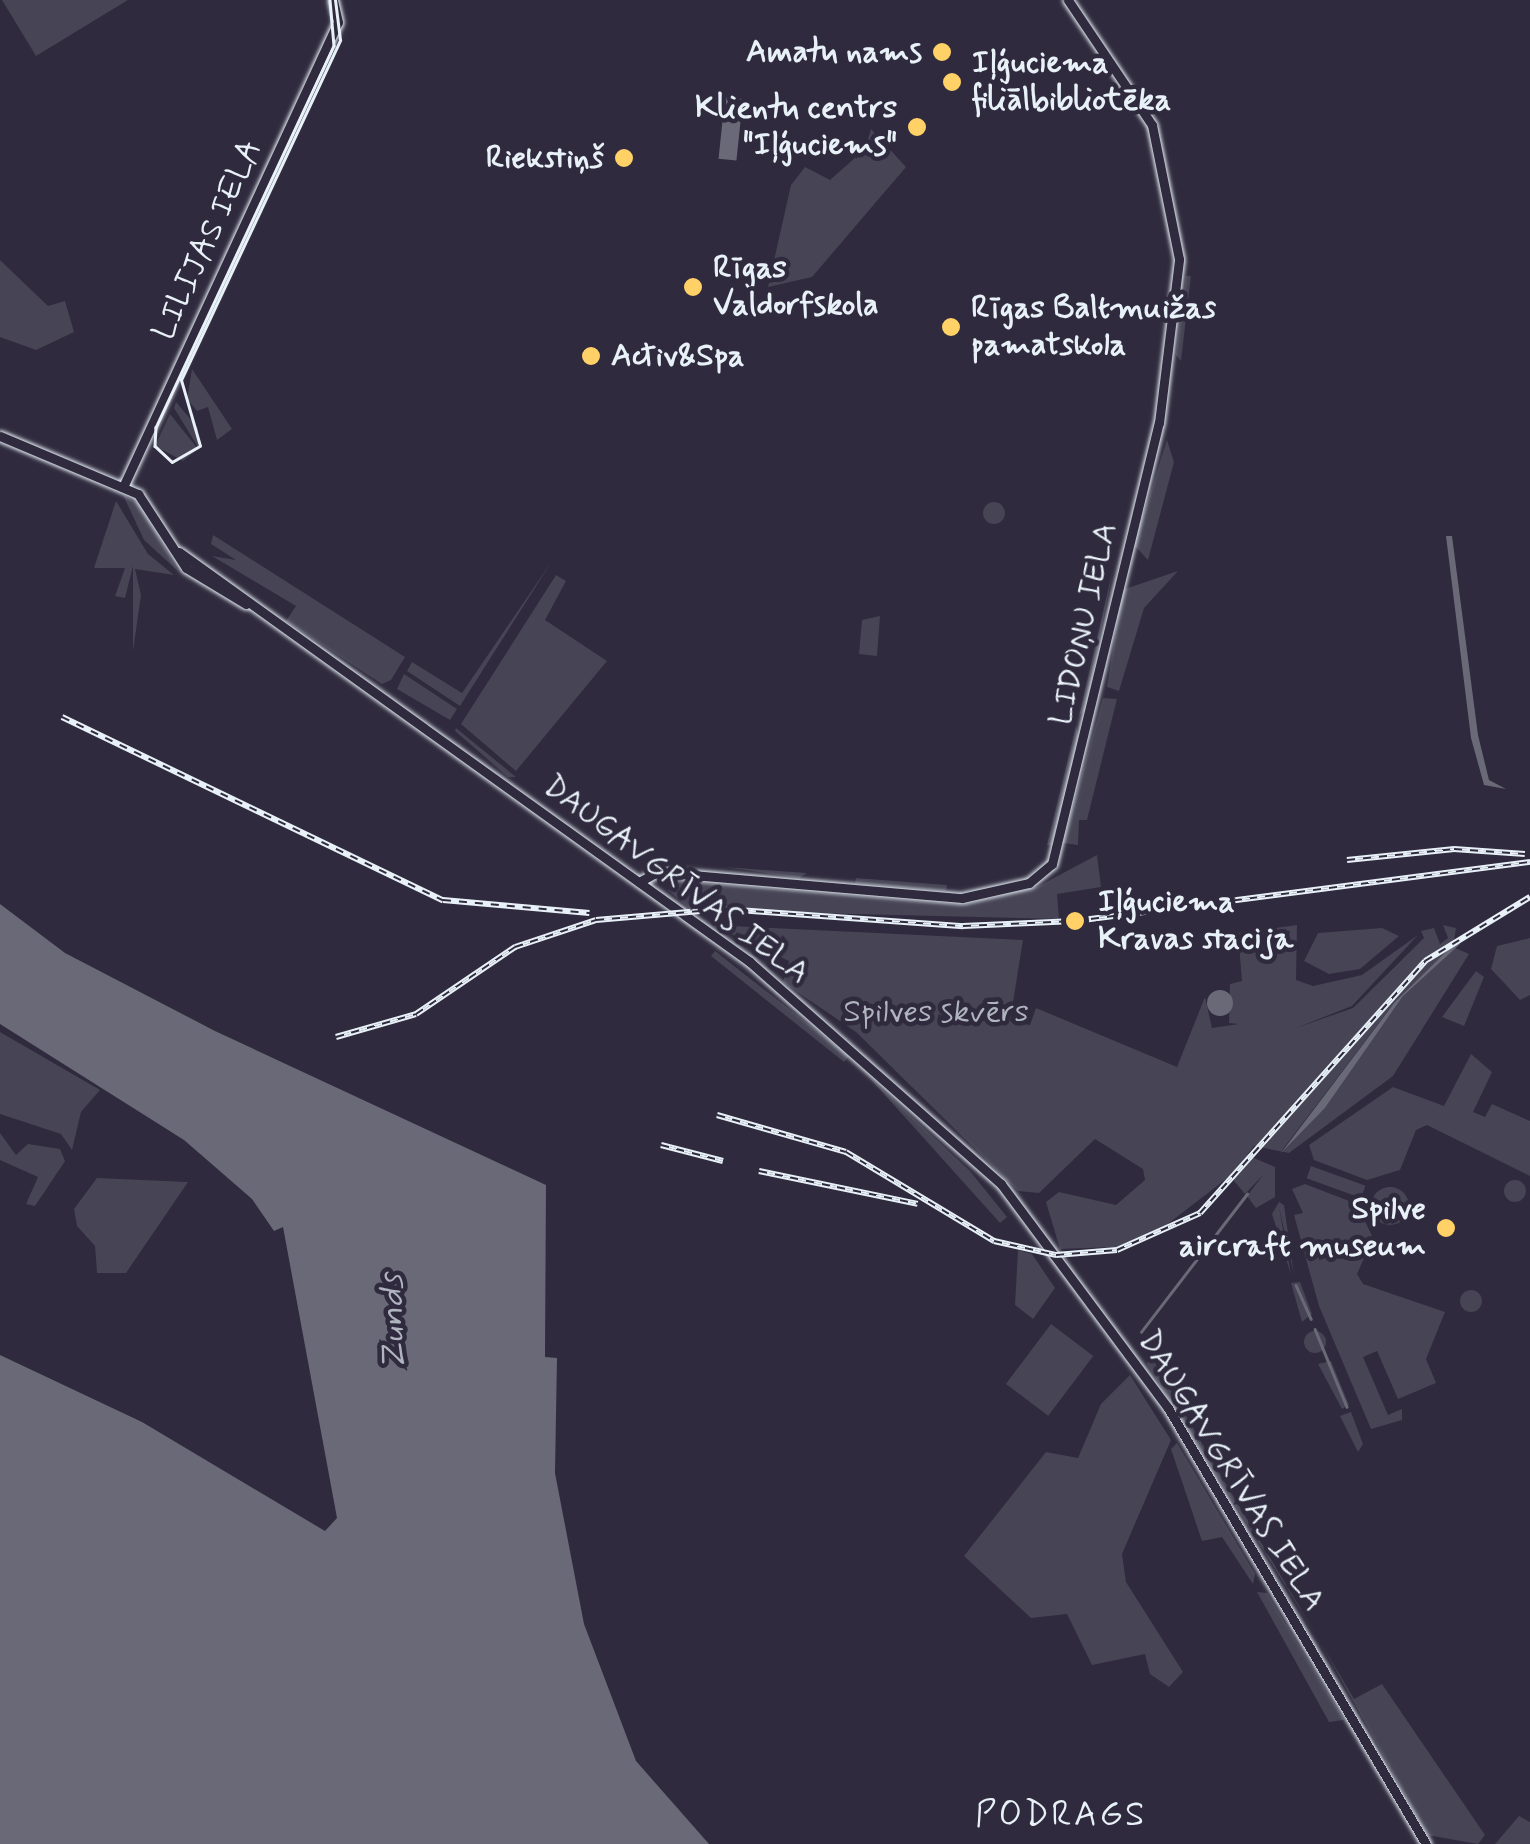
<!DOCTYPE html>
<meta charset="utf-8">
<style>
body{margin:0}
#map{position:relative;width:1530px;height:1844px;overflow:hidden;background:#2f2a3d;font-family:Mynerve,sans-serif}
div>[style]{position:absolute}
.green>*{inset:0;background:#464455;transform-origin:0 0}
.round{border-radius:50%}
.water>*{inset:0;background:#696978;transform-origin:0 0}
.stream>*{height:2.5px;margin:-1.25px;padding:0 1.25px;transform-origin:1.25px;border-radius:1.25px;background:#696978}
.roads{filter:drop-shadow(0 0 2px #e8f1f8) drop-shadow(0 0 2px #e8f1f8)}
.secondary>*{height:9px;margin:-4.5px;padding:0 4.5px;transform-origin:4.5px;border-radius:4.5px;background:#2f2a3d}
.tram>*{height:2.5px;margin:-1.25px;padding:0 1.25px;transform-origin:1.25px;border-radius:1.25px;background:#e8f1f8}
.rail>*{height:6px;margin-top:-3px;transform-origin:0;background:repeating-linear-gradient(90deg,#2f2a3d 0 8px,#e8f1f8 0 16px);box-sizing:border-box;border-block:2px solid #e8f1f8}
.dots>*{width:28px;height:28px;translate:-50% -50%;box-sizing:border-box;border:5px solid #2f2a3d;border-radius:50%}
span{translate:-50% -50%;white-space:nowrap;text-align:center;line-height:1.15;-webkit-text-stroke:9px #2f2a3d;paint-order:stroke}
.poi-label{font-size:32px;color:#e8f1f8;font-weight:700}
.right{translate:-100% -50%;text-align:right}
.left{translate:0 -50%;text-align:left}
.street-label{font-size:32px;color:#e8f1f8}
.park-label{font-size:32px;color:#afb4bf}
.water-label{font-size:35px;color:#afb4be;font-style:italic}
.neighbourhood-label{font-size:35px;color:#e8f1f8;letter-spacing:2.5px}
</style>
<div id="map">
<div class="green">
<div style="clip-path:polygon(2px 0,128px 0,36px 56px)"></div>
<div style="clip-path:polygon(871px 129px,906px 167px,812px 277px,768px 287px,791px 185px,805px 167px,830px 180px,865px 149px)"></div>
<div style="clip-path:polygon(0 260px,48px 306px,65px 301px,74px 332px,36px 350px,0 337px)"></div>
<div style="clip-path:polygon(1186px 276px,1191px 276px,1181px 361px,1176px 355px)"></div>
<div style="clip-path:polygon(192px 369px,232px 429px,217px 440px,208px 407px,197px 411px,187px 399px)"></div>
<div style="clip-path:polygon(176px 402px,198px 428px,198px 447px,174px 408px)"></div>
<div style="clip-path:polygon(170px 414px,198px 449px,183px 461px,155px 446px)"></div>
<div style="clip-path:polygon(1167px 440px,1174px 462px,1148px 560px,1134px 545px)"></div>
<div style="clip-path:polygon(123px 495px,139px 504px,178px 571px,144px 540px)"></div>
<div style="clip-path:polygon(116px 501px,148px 554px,174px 575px,135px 569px,141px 595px,133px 651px,133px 566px,125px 598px,115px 596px,125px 568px,94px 568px)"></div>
<div class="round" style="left:983px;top:502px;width:22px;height:22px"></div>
<div style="clip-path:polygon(213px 535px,405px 657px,391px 680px,382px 684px,286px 621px,296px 606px,212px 556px,236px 560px,211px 544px)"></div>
<div style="clip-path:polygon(552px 561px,460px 706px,407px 671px,412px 662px,462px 693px)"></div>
<div style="clip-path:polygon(1113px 569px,1086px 709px,1079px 716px)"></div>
<div style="clip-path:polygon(1178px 571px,1144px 608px,1119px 691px,1107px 687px,1122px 590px)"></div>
<div style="clip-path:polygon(556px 575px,566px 581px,545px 620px,607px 661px,516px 771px,461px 724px)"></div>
<div style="clip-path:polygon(880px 616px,877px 656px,859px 654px,862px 620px)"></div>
<div style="clip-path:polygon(404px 674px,457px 709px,450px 720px,397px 689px)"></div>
<div style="clip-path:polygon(1103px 698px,1117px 699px,1087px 820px,1079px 820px,1078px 845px,1063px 843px)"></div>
<div style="clip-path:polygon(1076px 726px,1079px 738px,1053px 846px,1047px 845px)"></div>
<div style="clip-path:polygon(455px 731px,456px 728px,516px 777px,508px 777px)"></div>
<div style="clip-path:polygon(1097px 855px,1101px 887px,1057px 894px,1059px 919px,691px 910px,668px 890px,676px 881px,963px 905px,1037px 887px)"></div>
<div style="clip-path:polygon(724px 867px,807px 873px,799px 878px)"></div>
<div style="clip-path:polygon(856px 878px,947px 885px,946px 891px,855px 883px)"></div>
<div style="clip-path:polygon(evenodd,712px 925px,1023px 940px,1010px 1021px,1030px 1025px,1036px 1008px,1177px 1067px,1205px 997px,1212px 1028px,1239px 1024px,1229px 1023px,1230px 984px,1242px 981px,1238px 933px,1297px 925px,1296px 980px,1313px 986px,1362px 975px,1418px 935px,1352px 1006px,1296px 1028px,1353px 1008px,1424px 938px,1421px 931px,1434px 928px,1440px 944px,1448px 938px,1443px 925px,1456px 928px,1453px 947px,1469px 954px,1393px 1076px,1289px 1153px,1254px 1146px,1247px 1155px,1275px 1167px,1275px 1197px,1256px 1208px,1247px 1196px,1263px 1175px,1245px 1194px,1230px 1176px,1156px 1233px,1116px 1247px,1060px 1249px,1046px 1202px,1059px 1192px,1116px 1205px,1145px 1180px,1143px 1169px,1095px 1139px,1039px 1193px,1018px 1191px,856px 1032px,783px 982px,789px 961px,712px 925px,1451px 948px,1403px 996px,1325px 1108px,1280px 1153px,1388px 1011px,1451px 948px)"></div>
<div style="clip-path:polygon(1382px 928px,1399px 936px,1360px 969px,1329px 974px,1304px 961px,1318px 933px)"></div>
<div style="clip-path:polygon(1530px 938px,1530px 995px,1520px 1000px,1491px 969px,1497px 946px)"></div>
<div style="clip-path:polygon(715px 951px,849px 1056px,844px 1062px,711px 956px)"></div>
<div style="clip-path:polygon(1476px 971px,1484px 977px,1464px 1026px,1442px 1017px)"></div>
<div style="clip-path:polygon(0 1032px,100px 1090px,81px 1112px,72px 1150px,61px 1134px,0 1114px)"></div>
<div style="clip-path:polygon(1471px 1054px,1492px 1072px,1473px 1112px,1485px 1117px,1492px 1104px,1530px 1121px,1530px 1176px,1427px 1125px,1416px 1130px,1400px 1170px,1367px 1180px,1314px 1160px,1309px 1145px,1393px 1087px,1444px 1106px)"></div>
<div style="clip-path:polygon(867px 1075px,970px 1171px,1007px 1217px,1000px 1223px)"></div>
<div style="clip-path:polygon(0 1133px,16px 1155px,28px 1144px,60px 1149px,65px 1161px,35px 1206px,26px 1204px,38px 1177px,0 1160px)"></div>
<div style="left:1311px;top:1166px;width:58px;height:13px;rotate:20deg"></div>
<div style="clip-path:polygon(97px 1178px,188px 1182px,126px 1273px,97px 1273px,95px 1246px,77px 1226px,74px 1209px)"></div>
<div class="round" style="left:1504px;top:1180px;width:22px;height:22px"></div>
<div style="clip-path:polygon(1305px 1184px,1357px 1204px,1373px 1238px,1357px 1274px,1363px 1284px,1445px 1312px,1426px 1359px,1436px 1383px,1398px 1399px,1377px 1351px,1363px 1357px,1388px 1415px,1402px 1409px,1402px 1420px,1371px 1429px,1319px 1306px,1294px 1215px,1303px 1213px,1292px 1189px)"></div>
<div class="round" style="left:1371px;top:1187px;width:38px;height:38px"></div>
<div style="clip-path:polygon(1279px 1202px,1284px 1205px,1294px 1275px,1279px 1207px,1291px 1275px,1272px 1214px)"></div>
<div style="clip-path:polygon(1018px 1250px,1032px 1254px,1055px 1288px,1033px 1319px,1015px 1305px)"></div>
<div style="clip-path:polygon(1300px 1282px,1312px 1314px,1302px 1322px,1291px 1283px)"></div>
<div class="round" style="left:1460px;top:1290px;width:22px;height:22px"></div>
<div style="left:1051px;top:1324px;width:53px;height:75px;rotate:37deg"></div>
<div class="round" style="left:1304px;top:1331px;width:22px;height:22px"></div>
<div style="clip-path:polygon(1150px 1354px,1217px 1469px,1317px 1636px,1147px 1364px)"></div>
<div style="clip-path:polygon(1331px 1361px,1349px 1405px,1342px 1409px,1318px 1364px)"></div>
<div style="clip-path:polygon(1130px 1375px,1171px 1440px,1122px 1554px,1126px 1582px,1183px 1672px,1169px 1687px,1150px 1674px,1145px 1654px,1092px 1665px,1067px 1614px,1031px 1618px,964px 1556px,1046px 1452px,1078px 1458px,1101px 1404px)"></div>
<div style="clip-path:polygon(1351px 1412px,1363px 1444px,1358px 1452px,1340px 1416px)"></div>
<div style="clip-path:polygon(1177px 1443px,1255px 1574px,1253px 1584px,1222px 1537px,1202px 1541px,1171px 1449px)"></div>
<div style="clip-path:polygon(1257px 1592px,1267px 1593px,1344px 1720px,1329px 1722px)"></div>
<div style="clip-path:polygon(1320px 1641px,1354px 1699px,1382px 1684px,1485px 1835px,1478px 1844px,1427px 1835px)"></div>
<div style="clip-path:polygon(1519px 1816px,1530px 1822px,1530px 1844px,1495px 1844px)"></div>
</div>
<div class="water">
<div style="left:725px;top:97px;width:18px;height:62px;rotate:6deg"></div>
<div style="clip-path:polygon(1446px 536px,1452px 536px,1478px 735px,1489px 780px,1506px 789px,1484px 785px,1471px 738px)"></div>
<div style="clip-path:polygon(0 904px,65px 953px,215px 1031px,546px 1185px,545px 1357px,557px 1358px,555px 1473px,584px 1624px,636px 1761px,709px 1844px,0 1844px,0 1355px,142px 1422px,325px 1531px,337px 1518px,283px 1227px,274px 1231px,252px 1199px,184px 1140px,0 1024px)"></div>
<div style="clip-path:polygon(1458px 940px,1460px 944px,1403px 996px,1325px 1108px,1281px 1153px,1395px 1002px)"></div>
<div class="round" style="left:1207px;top:990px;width:26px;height:26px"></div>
</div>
<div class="stream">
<div style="left:1296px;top:1285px;width:37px;rotate:66deg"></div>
<div style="left:1315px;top:1329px;width:84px;rotate:67.7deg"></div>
<div style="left:1141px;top:1332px;width:174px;rotate:-52.5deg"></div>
</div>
<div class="roads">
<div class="secondary">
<div style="left:0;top:436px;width:150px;rotate:22.8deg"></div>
<div style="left:138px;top:494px;width:88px;rotate:57deg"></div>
<div style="left:186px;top:568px;width:70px;rotate:31deg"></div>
<div style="left:123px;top:487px;width:512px;rotate:-65.19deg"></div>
<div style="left:338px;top:22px;width:23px;rotate:-103deg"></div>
<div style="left:179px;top:552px;width:703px;rotate:35.68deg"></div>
<div style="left:750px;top:962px;width:335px;rotate:41.5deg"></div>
<div style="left:1001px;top:1184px;width:279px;rotate:53.3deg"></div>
<div style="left:1168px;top:1408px;width:507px;rotate:59.39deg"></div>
<div style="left:639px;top:882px;width:21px;rotate:-29deg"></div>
<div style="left:657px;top:872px;width:306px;rotate:4.9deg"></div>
<div style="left:962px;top:898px;width:69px;rotate:-12.6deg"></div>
<div style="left:1029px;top:883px;width:30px;rotate:-40deg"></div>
<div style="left:1052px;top:864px;width:454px;rotate:-76.4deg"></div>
<div style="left:1159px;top:423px;width:165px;rotate:-83deg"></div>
<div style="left:1179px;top:259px;width:137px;rotate:-101.4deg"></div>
<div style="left:1152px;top:125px;width:151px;rotate:-123.9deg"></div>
</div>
</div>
<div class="tram">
<div style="left:330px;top:0;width:46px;rotate:85deg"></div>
<div style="left:334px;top:46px;width:421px;rotate:115deg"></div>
<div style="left:156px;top:427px;width:19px;rotate:93deg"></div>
<div style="left:155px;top:446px;width:23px;rotate:43deg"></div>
<div style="left:172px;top:462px;width:32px;rotate:-30deg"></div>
<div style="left:200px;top:446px;width:69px;rotate:-106.1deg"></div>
<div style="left:181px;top:380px;width:375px;rotate:-64.9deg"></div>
<div style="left:340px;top:40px;width:40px;rotate:-97.1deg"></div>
</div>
<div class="rail">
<div style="left:62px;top:717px;width:423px;rotate:25.7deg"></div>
<div style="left:443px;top:900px;width:147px;rotate:5.1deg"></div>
<div style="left:1347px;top:860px;width:108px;rotate:-5.9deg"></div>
<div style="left:1454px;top:849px;width:71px;rotate:4deg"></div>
<div style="left:336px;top:1037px;width:83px;rotate:-16deg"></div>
<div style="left:416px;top:1014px;width:120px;rotate:-34.1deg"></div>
<div style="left:515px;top:947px;width:85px;rotate:-18.4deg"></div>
<div style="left:596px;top:920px;width:128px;rotate:-4.9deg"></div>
<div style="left:724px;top:909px;width:240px;rotate:4.1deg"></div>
<div style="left:963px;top:926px;width:112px;rotate:-2.6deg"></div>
<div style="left:1075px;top:921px;width:459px;rotate:-7.4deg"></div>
<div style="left:717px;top:1115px;width:134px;rotate:16deg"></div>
<div style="left:846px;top:1152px;width:173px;rotate:31deg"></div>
<div style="left:994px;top:1241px;width:64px;rotate:12.7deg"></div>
<div style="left:1056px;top:1255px;width:61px;rotate:-4.7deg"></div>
<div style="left:1117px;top:1250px;width:91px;rotate:-24deg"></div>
<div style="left:1200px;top:1213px;width:338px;rotate:-48.2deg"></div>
<div style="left:1425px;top:961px;width:123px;rotate:-31.4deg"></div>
<div style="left:661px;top:1145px;width:64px;rotate:14.5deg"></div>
<div style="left:759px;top:1171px;width:162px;rotate:11.7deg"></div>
</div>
<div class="dots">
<div style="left:942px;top:52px;background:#ffd166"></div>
<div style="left:952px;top:82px;background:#ffd166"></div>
<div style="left:917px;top:127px;background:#ffd166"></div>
<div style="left:624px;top:158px;background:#ffd166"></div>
<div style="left:693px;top:287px;background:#ffd166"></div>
<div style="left:951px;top:327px;background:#ffd166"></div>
<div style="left:591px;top:356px;background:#ffd166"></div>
<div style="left:1075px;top:921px;background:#ffd166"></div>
<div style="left:1446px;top:1228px;background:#ffd166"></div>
</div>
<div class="poi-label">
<span class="right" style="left:922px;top:52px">Amatu nams</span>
<span class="left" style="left:972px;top:82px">Iļģuciema<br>filiālbibliotēka</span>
<span class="right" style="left:897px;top:127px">Klientu centrs<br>"Iļģuciems"</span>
<span class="right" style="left:604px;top:158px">Riekstiņš</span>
<span class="left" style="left:713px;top:287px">Rīgas<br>Valdorfskola</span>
<span class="left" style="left:971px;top:327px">Rīgas Baltmuižas<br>pamatskola</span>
<span class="left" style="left:611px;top:356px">Activ&amp;Spa</span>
<span class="left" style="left:1098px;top:921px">Iļģuciema<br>Kravas stacija</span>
<span class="right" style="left:1426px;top:1228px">Spilve<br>aircraft museum</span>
</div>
<div class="street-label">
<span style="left:208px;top:240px;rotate:-65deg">LILIJAS IELA</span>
<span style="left:1084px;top:624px;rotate:-77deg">LIDOŅU IELA</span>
<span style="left:676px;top:880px;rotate:37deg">DAUGAVGRĪVAS IELA</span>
<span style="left:1231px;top:1471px;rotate:58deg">DAUGAVGRĪVAS IELA</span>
</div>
<div class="park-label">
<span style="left:936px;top:1012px">Spilves skvērs</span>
</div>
<div class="water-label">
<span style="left:393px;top:1322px;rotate:-92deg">Zunds</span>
</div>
<div class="neighbourhood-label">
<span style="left:1061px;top:1815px">PODRAGS</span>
</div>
</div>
